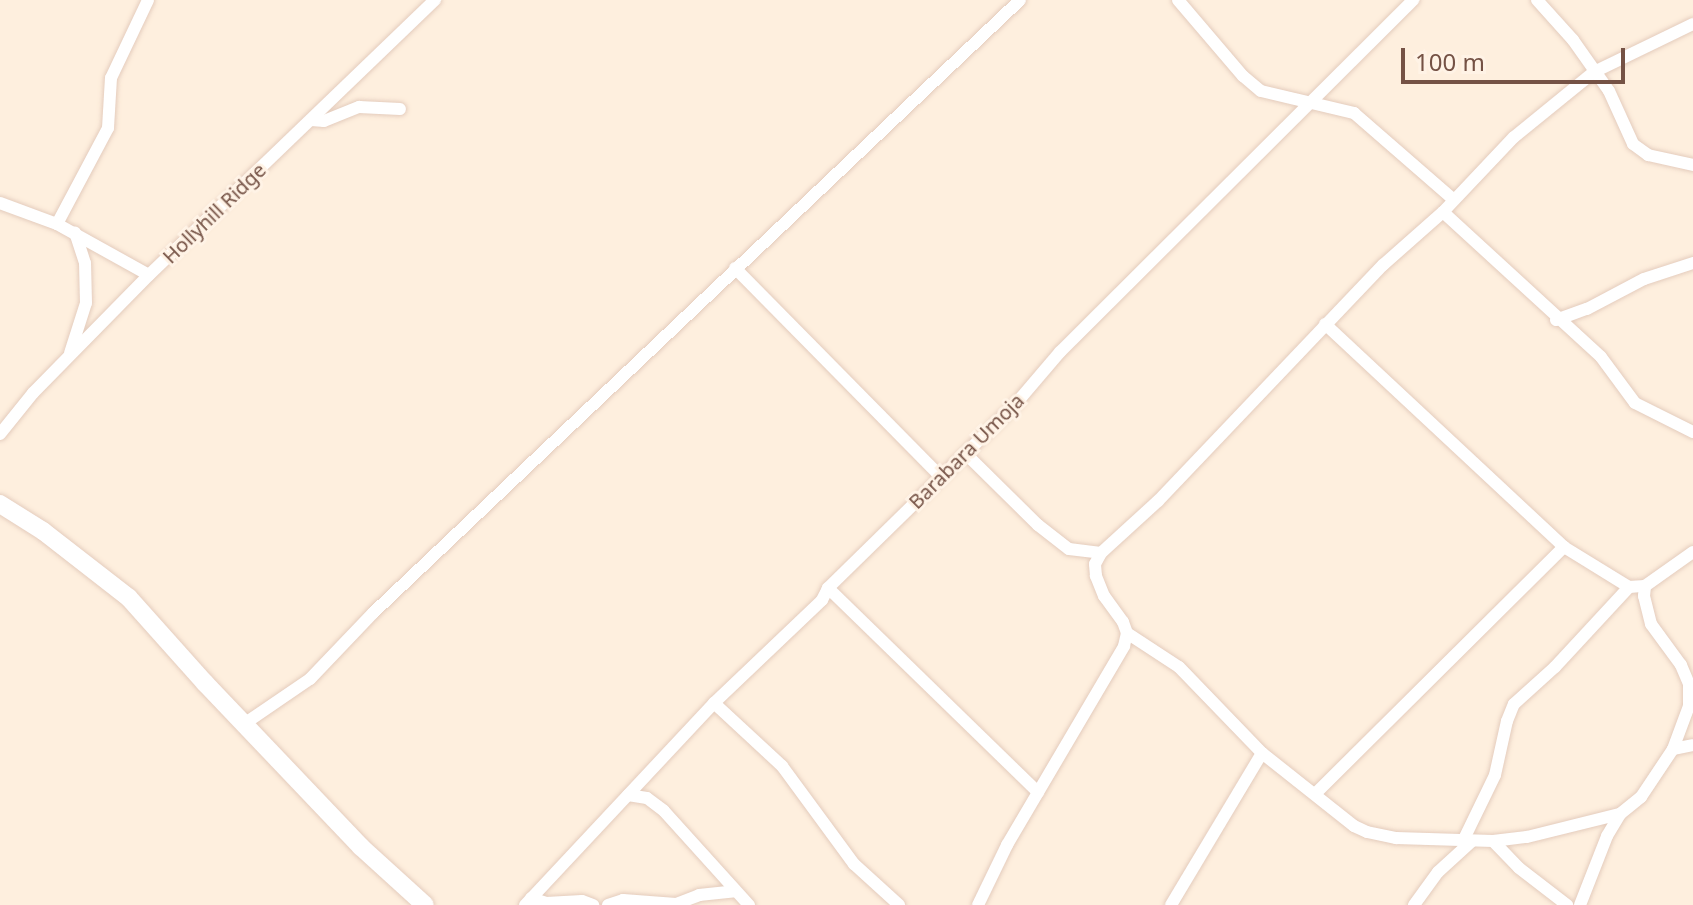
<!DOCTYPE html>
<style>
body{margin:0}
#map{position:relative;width:1693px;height:905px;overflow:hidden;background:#feefde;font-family:"Noto Sans",sans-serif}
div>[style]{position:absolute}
.roads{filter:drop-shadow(0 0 2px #e4ccbd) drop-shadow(0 0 2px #e4ccbd)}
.street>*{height:12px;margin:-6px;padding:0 6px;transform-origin:6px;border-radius:6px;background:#fff}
.secondary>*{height:18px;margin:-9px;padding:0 9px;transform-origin:9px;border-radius:9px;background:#fff}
span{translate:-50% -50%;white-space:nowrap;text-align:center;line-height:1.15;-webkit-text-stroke:6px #fff3e6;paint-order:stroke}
.street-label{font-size:20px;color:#755245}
.scale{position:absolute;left:1401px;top:48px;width:224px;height:36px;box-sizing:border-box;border:4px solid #755245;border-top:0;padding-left:10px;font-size:24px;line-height:28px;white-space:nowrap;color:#755245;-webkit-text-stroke:6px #fff3e6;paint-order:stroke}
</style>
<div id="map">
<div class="roads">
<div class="street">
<div style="left:1178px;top:0;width:100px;rotate:49.5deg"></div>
<div style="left:1243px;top:76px;width:23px;rotate:40deg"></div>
<div style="left:1261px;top:91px;width:96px;rotate:13.3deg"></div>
<div style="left:1354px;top:113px;width:131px;rotate:41deg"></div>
<div style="left:1537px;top:0;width:54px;rotate:48deg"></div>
<div style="left:1573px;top:40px;width:62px;rotate:54.8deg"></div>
<div style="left:1609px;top:91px;width:58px;rotate:65.6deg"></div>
<div style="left:1633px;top:144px;width:19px;rotate:36deg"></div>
<div style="left:1648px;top:155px;width:46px;rotate:12.5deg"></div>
<div style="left:311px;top:120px;width:13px;rotate:4deg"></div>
<div style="left:324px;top:121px;width:38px;rotate:-22deg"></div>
<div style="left:359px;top:107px;width:41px;rotate:2.8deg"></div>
<div style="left:0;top:203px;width:61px;rotate:20.2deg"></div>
<div style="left:57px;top:224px;width:105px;rotate:29deg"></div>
<div style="left:1443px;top:212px;width:214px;rotate:42.5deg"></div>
<div style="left:1601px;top:357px;width:57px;rotate:53.5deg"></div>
<div style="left:1635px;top:403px;width:65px;rotate:26.6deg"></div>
<div style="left:57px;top:224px;width:109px;rotate:-62deg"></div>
<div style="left:108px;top:128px;width:50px;rotate:-86.6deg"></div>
<div style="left:111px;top:78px;width:86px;rotate:-64.6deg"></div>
<div style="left:735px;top:268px;width:292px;rotate:45.4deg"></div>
<div style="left:1556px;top:320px;width:33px;rotate:-20deg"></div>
<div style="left:1587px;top:309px;width:64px;rotate:-27.8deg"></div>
<div style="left:1644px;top:279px;width:52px;rotate:-18.1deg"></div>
<div style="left:1325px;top:324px;width:327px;rotate:43deg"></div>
<div style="left:1564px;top:547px;width:76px;rotate:31.6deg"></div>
<div style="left:1629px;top:587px;width:16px;rotate:-4deg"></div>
<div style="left:70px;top:353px;width:52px;rotate:-72.3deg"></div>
<div style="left:86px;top:303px;width:40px;rotate:-91.4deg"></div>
<div style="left:85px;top:263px;width:32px;rotate:-108deg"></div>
<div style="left:0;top:434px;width:53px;rotate:-51.2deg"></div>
<div style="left:33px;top:393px;width:165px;rotate:-45.5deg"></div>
<div style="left:149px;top:275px;width:397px;rotate:-43.9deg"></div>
<div style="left:966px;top:454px;width:101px;rotate:44.6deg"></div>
<div style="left:1038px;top:525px;width:39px;rotate:38deg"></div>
<div style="left:1069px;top:549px;width:32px;rotate:7deg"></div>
<div style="left:828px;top:588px;width:293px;rotate:44.2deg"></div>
<div style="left:1127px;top:633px;width:62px;rotate:33.2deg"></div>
<div style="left:1179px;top:667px;width:120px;rotate:46deg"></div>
<div style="left:1262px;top:753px;width:117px;rotate:38.4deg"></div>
<div style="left:1354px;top:826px;width:14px;rotate:25deg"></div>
<div style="left:1367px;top:832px;width:30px;rotate:12deg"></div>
<div style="left:1396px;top:838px;width:97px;rotate:1.8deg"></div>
<div style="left:1493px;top:841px;width:34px;rotate:-7deg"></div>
<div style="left:1527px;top:837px;width:96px;rotate:-13.9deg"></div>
<div style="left:714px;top:703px;width:93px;rotate:42.8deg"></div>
<div style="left:782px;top:766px;width:122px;rotate:53.7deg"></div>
<div style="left:854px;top:864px;width:61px;rotate:42.3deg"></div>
<div style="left:244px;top:724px;width:80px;rotate:-34.3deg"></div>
<div style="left:310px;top:679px;width:91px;rotate:-46.3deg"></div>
<div style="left:373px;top:613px;width:891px;rotate:-43.45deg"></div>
<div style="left:1673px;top:749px;width:20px;rotate:-11deg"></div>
<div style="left:1315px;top:794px;width:351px;rotate:-44.8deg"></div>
<div style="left:628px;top:795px;width:19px;rotate:9deg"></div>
<div style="left:647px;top:798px;width:21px;rotate:37deg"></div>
<div style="left:664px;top:811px;width:127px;rotate:47.9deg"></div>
<div style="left:1463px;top:841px;width:73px;rotate:-64.1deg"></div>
<div style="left:1495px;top:775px;width:55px;rotate:-77.5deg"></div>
<div style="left:1507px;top:721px;width:18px;rotate:-68deg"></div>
<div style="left:1514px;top:704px;width:55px;rotate:-42.1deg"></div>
<div style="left:1555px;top:667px;width:109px;rotate:-47.2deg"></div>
<div style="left:1493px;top:841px;width:37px;rotate:46deg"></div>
<div style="left:1519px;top:868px;width:61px;rotate:37.6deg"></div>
<div style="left:531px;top:898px;width:16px;rotate:18deg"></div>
<div style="left:546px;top:903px;width:36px;rotate:-3deg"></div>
<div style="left:582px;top:901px;width:12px;rotate:20deg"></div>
<div style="left:525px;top:905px;width:277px;rotate:-46.9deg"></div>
<div style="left:714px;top:703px;width:149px;rotate:-43.6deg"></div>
<div style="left:822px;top:600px;width:13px;rotate:-63deg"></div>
<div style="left:828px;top:588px;width:259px;rotate:-44.4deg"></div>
<div style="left:1013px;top:407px;width:72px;rotate:-49.5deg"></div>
<div style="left:1060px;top:352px;width:499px;rotate:-44.9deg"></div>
<div style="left:608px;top:905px;width:16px;rotate:-18deg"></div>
<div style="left:623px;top:900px;width:53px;rotate:4.3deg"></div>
<div style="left:676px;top:904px;width:25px;rotate:-21deg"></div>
<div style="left:699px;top:895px;width:36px;rotate:-6deg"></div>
<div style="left:978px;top:905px;width:67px;rotate:-64.2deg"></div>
<div style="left:1007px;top:845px;width:231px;rotate:-59.5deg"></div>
<div style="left:1124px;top:646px;width:13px;rotate:-77deg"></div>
<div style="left:1127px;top:633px;width:12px;rotate:-110deg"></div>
<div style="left:1123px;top:622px;width:32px;rotate:-126deg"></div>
<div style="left:1104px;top:596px;width:22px;rotate:-112deg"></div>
<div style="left:1096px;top:576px;width:12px;rotate:-95deg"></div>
<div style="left:1095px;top:564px;width:13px;rotate:-61deg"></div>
<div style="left:1101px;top:553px;width:77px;rotate:-42.4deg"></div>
<div style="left:1158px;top:501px;width:326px;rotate:-46.4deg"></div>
<div style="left:1383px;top:265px;width:80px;rotate:-41.5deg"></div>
<div style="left:1443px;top:212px;width:103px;rotate:-46.6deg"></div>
<div style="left:1514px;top:137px;width:103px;rotate:-39.1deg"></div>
<div style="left:1594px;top:72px;width:110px;rotate:-25.9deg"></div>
<div style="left:1171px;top:905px;width:177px;rotate:-59.1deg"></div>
<div style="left:1414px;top:905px;width:41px;rotate:-54deg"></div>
<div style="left:1438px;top:872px;width:46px;rotate:-42.4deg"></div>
<div style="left:1580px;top:905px;width:74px;rotate:-68.6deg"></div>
<div style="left:1607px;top:836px;width:26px;rotate:-59deg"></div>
<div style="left:1620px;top:814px;width:27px;rotate:-39deg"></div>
<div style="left:1641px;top:797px;width:58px;rotate:-56.3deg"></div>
<div style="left:1673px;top:749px;width:46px;rotate:-69.6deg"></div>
<div style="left:1689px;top:706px;width:22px;rotate:-90deg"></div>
<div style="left:1689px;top:684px;width:21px;rotate:-113deg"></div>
<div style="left:1681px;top:665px;width:51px;rotate:-126.2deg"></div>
<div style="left:1651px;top:624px;width:29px;rotate:-104deg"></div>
<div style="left:1644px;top:596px;width:10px;rotate:-84deg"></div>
<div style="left:1645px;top:586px;width:59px;rotate:-35.3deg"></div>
</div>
<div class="secondary">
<div style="left:0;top:504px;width:51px;rotate:32.1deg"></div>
<div style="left:43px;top:531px;width:109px;rotate:37.9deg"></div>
<div style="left:129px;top:598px;width:114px;rotate:48.2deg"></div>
<div style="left:205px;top:683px;width:226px;rotate:46.4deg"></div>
<div style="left:361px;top:847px;width:86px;rotate:42.2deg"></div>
</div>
</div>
<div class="street-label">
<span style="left:214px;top:213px;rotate:-44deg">Hollyhill Ridge</span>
<span style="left:966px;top:451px;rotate:-45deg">Barabara Umoja</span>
</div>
<div class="scale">100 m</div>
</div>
